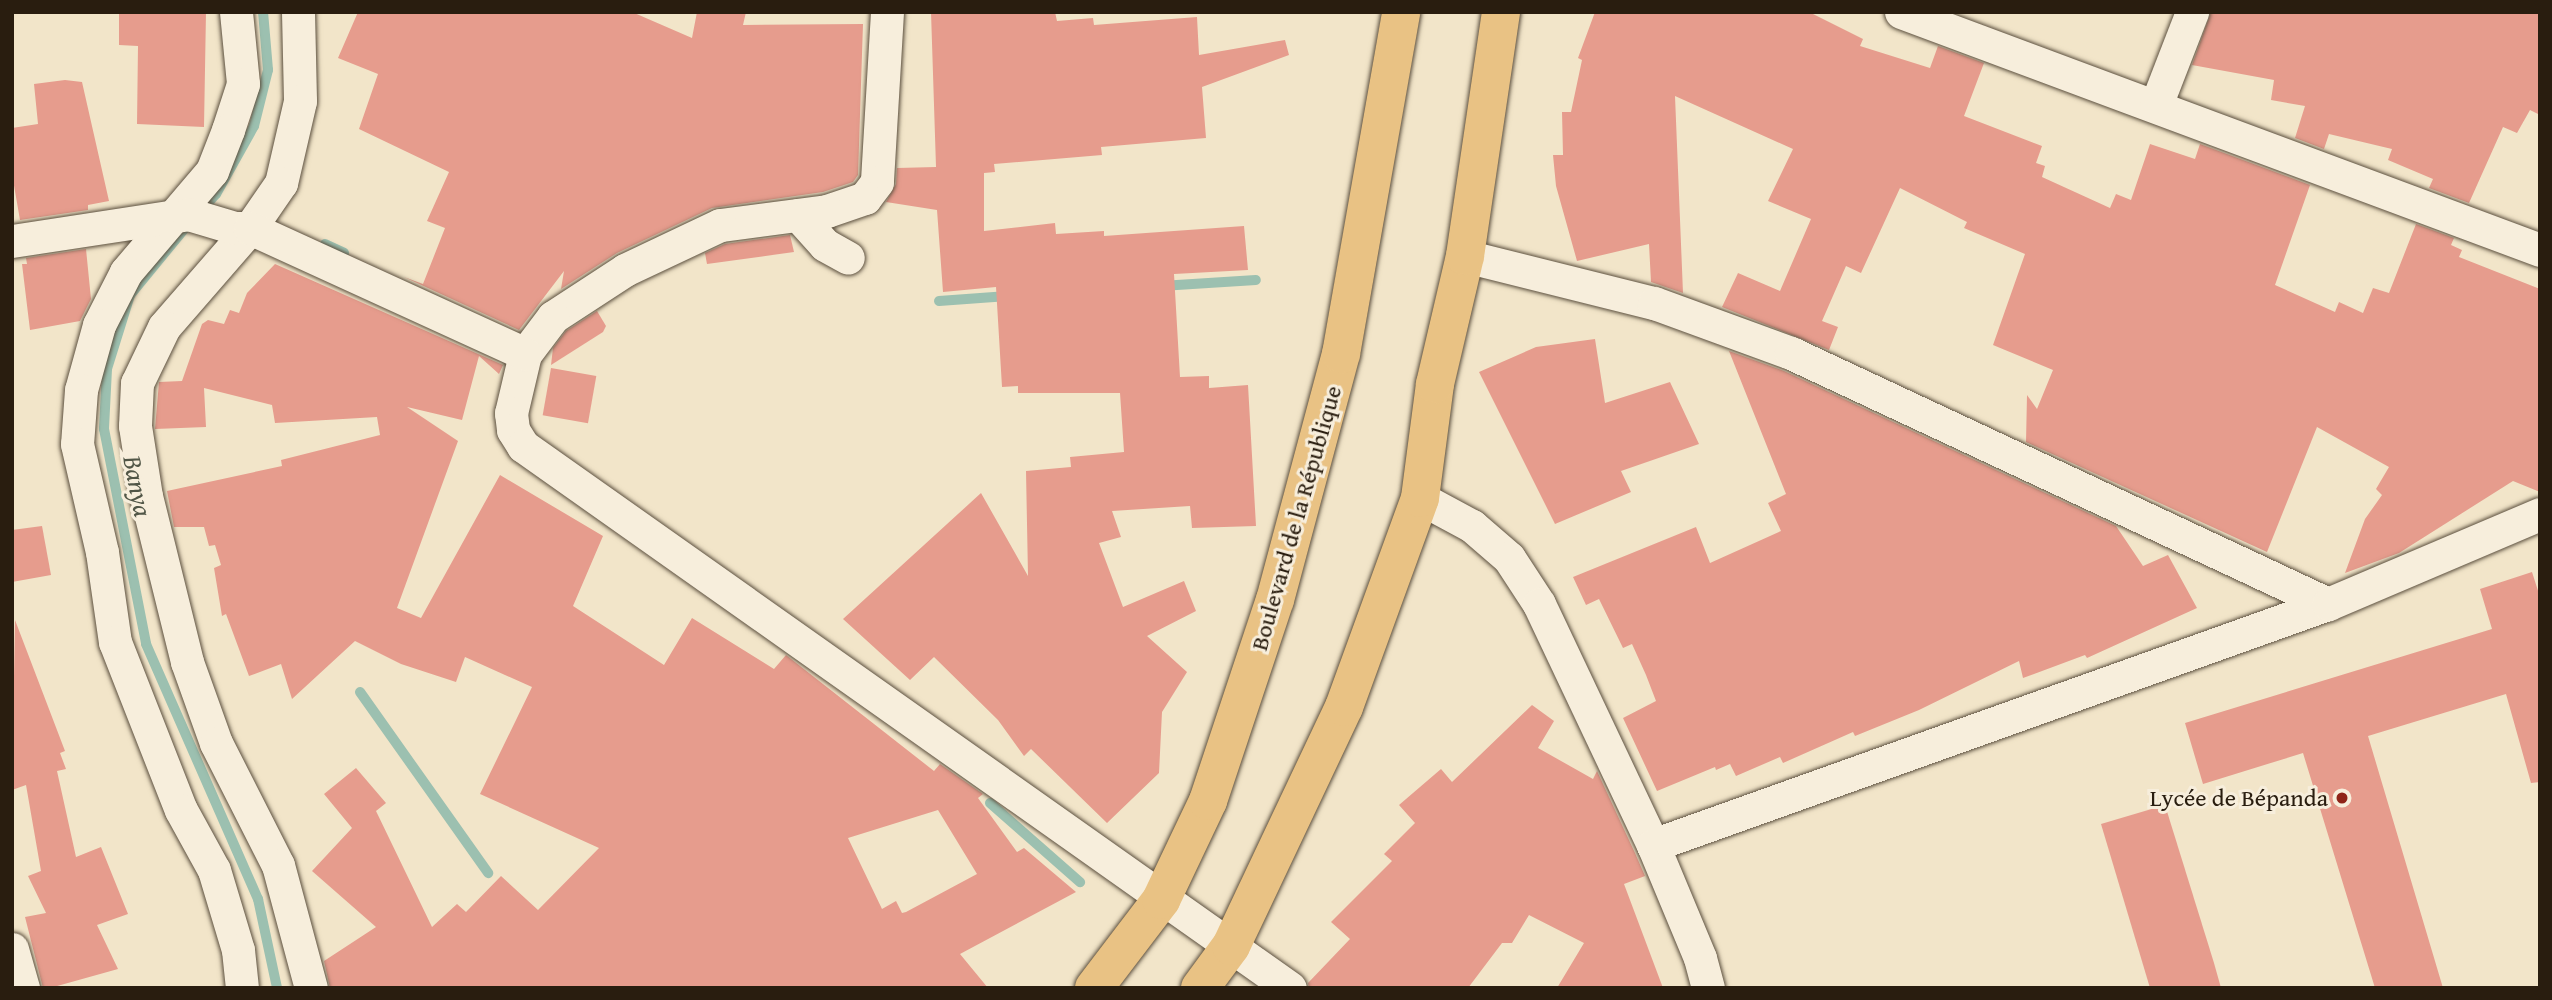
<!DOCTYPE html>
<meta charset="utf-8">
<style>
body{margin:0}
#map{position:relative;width:2552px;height:1000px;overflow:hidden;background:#f2e5c9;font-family:"Gentium Book Plus",serif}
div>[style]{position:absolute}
.stream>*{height:10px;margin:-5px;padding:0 5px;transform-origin:5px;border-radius:5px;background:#9cc0b0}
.building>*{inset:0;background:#e69c8d;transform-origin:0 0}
.roads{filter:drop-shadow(0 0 2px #5b4f3e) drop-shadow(0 0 2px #5b4f3e)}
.street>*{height:33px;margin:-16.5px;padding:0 16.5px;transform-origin:16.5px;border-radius:16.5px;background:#f7eedc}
.primary>*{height:38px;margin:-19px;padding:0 19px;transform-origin:19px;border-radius:19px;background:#e9c284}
.dots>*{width:19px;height:19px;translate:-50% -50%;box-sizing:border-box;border:4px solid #f7eedc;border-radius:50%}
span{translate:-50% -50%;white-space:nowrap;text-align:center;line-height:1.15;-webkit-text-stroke:6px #f7eedc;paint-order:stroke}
.street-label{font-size:24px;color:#291d0f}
.poi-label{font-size:24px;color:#291d0f}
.right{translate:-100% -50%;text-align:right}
.water-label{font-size:26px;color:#515647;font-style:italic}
.frame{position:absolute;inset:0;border:14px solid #291d0f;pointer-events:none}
</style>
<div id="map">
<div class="stream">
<div style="left:201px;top:211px;width:23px;rotate:-49deg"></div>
<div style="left:216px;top:194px;width:78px;rotate:-60.8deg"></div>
<div style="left:254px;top:126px;width:58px;rotate:-76deg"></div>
<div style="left:268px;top:70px;width:58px;rotate:-94.9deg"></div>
<div style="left:185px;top:228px;width:87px;rotate:129.4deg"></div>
<div style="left:130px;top:295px;width:77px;rotate:107.3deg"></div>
<div style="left:107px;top:369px;width:60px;rotate:92.9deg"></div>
<div style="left:104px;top:429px;width:219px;rotate:78.9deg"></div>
<div style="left:146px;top:644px;width:279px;rotate:66.3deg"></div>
<div style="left:258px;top:899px;width:91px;rotate:77.9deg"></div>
<div style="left:325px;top:244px;width:21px;rotate:25deg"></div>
<div style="left:1161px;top:286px;width:95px;rotate:-3.6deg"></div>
<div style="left:939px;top:301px;width:69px;rotate:-4.1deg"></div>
<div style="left:360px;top:692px;width:222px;rotate:54.7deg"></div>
<div style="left:990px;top:803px;width:120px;rotate:41.3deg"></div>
</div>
<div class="building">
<div style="clip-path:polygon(119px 12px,206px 12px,204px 127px,137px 124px,138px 46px,119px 45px)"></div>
<div style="clip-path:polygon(358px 12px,632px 12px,692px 38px,697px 12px,746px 12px,743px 25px,863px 24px,858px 175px,853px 182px,823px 192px,712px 208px,617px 253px,561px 289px,564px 271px,519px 330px,404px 277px,423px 284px,445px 228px,427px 221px,449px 172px,359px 129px,378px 74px,338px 58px)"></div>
<div style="clip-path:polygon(931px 12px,1055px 12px,1057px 21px,1093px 18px,1094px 25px,1197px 17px,1199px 55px,1285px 40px,1289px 55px,1202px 87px,1206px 138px,1101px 147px,1102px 155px,994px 164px,995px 172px,984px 173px,984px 231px,1055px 223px,1056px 234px,1104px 231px,1104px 236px,1244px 226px,1248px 270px,1174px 274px,1180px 377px,1209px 376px,1209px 388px,1248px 385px,1256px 526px,1192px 528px,1190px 506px,1112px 511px,1121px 537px,1099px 543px,1123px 607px,1184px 581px,1196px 611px,1147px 636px,1187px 672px,1162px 712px,1159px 773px,1107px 823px,1031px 749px,1024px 756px,998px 720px,934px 657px,910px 680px,843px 619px,981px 493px,1028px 576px,1026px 471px,1071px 467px,1070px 457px,1124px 452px,1120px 393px,1018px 393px,1018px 386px,1002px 387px,996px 287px,943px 292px,937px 210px,886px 202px,896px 184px,897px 168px,936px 167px)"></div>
<div style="clip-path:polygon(1595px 12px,1809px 12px,1863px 39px,1860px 46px,1930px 68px,1938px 46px,1984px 63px,1964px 116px,2042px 146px,2036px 163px,2045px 166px,2042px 177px,2110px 208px,2116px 194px,2131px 200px,2150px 144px,2195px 159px,2200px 144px,2310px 185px,2275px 285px,2335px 312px,2339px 302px,2363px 313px,2373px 288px,2389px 293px,2416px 224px,2454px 238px,2451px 245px,2462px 250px,2459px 257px,2540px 289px,2540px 492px,2513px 481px,2399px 553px,2345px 573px,2365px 519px,2382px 495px,2376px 489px,2389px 467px,2317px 427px,2267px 552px,2026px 442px,2027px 395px,2037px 409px,2053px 370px,1993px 345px,2025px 254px,1964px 228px,1967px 222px,1900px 188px,1861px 273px,1846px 266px,1822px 321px,1838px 327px,1829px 350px,1722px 307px,1738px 273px,1780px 291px,1811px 219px,1768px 201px,1793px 149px,1675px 96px,1683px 293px,1651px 282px,1649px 244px,1577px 261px,1556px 186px,1553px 155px,1563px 155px,1562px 112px,1571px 112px,1582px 60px,1578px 58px)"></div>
<div style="clip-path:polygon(2211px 12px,2540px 12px,2540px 115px,2530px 110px,2517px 133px,2503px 127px,2469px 203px,2429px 188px,2433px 179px,2388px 160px,2392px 149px,2329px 134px,2324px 149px,2295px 138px,2305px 106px,2271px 100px,2274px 80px,2192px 65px)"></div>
<div style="clip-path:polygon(65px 80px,82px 82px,109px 201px,88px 205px,88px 210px,20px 220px,12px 174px,12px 128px,38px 124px,34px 84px)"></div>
<div style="clip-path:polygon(790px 235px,794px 252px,707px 264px,705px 253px,725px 244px)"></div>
<div style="clip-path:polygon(86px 249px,91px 299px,80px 321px,30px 330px,22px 264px,27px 264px,26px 258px)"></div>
<div style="clip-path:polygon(evenodd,275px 264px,503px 365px,499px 374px,479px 356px,462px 420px,407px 407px,458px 441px,397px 608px,421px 618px,500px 475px,603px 536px,573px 606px,664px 665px,692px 618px,774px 669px,786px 655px,934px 771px,940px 764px,983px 794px,978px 798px,1017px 852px,1024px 848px,1076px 892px,960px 954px,988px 988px,330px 988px,324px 961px,376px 927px,312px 871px,352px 828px,324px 794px,356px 768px,386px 803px,376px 811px,432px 927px,457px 904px,466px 912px,501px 876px,538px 910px,599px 848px,480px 794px,532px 687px,465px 657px,456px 682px,401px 664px,355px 641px,292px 699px,281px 664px,249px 676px,226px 614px,222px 616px,214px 568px,221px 565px,215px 545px,209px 546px,204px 527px,174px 527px,167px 491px,282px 466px,281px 460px,380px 435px,377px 417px,275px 423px,272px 405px,204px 388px,206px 427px,155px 429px,159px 382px,182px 381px,202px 324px,208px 320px,224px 324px,230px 310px,239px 313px,247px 293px,275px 264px,938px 810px,977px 874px,906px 912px,902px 913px,896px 901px,882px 909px,848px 838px,938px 810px)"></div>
<div style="clip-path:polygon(597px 311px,606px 326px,603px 332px,551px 365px,553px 348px,566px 331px)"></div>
<div style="clip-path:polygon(1595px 339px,1605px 403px,1670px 382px,1699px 444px,1621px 471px,1631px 492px,1555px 524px,1479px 372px,1536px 347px)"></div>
<div style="clip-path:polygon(1729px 351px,1784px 371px,2116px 526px,2143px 566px,2168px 555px,2197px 608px,2087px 658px,2085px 655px,2023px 678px,2019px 661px,1919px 710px,1855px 736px,1853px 732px,1783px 763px,1780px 757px,1736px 776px,1730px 764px,1716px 770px,1715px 767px,1657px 791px,1623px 718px,1656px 701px,1646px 675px,1632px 644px,1623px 648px,1599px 599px,1586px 605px,1573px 577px,1696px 527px,1710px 563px,1781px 531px,1768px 503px,1786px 494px)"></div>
<div style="left:551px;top:368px;width:46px;height:48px;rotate:10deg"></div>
<div style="clip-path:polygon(42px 526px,51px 575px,12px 582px,12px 530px)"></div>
<div style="clip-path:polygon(2532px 572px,2540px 597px,2540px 782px,2531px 783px,2506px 694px,2368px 736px,2443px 988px,2375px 988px,2303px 753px,2203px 784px,2185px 723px,2492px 629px,2480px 589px)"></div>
<div style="clip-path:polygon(15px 620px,65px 751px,60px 753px,66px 769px,57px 771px,76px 857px,101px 847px,128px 914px,97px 925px,118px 969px,50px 988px,43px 988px,25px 917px,46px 913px,28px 876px,41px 871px,26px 785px,12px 790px)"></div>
<div style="clip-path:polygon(1532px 705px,1554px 721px,1538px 748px,1593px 779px,1597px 771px,1635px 853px,1645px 876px,1624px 884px,1663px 988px,1557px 988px,1584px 943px,1529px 915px,1512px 943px,1502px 943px,1468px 988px,1309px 988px,1308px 983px,1350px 939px,1331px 922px,1392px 861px,1384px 854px,1415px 823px,1399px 805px,1441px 769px,1452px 782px)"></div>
<div style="clip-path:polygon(2165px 805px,2214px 963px,2221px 988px,2150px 988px,2101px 824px)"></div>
</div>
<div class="roads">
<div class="street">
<div style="left:236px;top:12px;width:72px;rotate:84.4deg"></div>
<div style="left:243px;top:84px;width:48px;rotate:108.1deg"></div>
<div style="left:228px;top:130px;width:44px;rotate:111.3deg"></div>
<div style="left:212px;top:171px;width:133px;rotate:130.4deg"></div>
<div style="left:126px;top:272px;width:59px;rotate:117deg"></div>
<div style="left:99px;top:325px;width:67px;rotate:105.5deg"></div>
<div style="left:81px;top:390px;width:54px;rotate:94.2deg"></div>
<div style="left:77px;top:444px;width:111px;rotate:77deg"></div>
<div style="left:102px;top:552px;width:91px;rotate:81.8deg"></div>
<div style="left:115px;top:642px;width:180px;rotate:68.6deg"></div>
<div style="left:181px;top:810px;width:68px;rotate:61.2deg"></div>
<div style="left:214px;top:870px;width:84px;rotate:73.3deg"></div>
<div style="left:238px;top:950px;width:38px;rotate:84deg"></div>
<div style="left:298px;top:12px;width:89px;rotate:88.7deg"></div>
<div style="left:300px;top:101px;width:84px;rotate:103deg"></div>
<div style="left:281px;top:183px;width:55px;rotate:124.6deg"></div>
<div style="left:250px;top:228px;width:131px;rotate:131deg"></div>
<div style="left:164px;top:327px;width:62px;rotate:115.7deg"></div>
<div style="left:137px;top:383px;width:43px;rotate:92.7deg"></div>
<div style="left:135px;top:426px;width:71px;rotate:81.1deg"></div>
<div style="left:146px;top:496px;width:171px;rotate:76.1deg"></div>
<div style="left:187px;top:662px;width:86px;rotate:70.3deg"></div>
<div style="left:216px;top:743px;width:137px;rotate:63.1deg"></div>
<div style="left:278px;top:865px;width:127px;rotate:75deg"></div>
<div style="left:887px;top:12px;width:170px;rotate:93.4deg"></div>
<div style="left:877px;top:182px;width:20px;rotate:127deg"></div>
<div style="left:865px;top:198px;width:40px;rotate:161.1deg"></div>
<div style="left:827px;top:211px;width:108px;rotate:172.5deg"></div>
<div style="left:720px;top:225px;width:105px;rotate:154.7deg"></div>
<div style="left:625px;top:270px;width:86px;rotate:146.9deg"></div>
<div style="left:553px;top:317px;width:46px;rotate:127.1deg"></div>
<div style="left:525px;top:354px;width:61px;rotate:103.3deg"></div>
<div style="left:511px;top:413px;width:17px;rotate:83deg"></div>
<div style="left:513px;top:430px;width:19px;rotate:58deg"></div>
<div style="left:523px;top:446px;width:939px;rotate:35.25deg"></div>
<div style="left:1901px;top:12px;width:682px;rotate:20.43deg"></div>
<div style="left:2156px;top:105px;width:100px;rotate:-68.8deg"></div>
<div style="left:798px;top:215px;width:40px;rotate:48deg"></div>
<div style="left:825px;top:245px;width:26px;rotate:29deg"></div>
<div style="left:12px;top:241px;width:178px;rotate:-8.7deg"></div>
<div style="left:188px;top:214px;width:49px;rotate:16.6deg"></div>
<div style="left:235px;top:228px;width:15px"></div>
<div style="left:250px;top:228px;width:302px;rotate:24.6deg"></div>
<div style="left:1465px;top:256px;width:195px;rotate:14deg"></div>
<div style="left:1654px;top:303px;width:146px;rotate:20.1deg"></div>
<div style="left:1791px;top:353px;width:593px;rotate:25.05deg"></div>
<div style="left:1420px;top:498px;width:59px;rotate:28.3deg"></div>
<div style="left:1472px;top:526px;width:49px;rotate:40.9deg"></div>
<div style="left:1509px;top:558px;width:55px;rotate:56.9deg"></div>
<div style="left:1539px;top:604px;width:267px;rotate:64.7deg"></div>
<div style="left:1653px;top:845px;width:122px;rotate:67.4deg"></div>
<div style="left:1700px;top:958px;width:31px;rotate:75deg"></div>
<div style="left:1653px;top:845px;width:717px;rotate:-19.65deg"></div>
<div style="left:2328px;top:604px;width:230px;rotate:-23deg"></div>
<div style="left:12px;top:949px;width:41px;rotate:74.2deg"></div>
</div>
<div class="primary">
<div style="left:1094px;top:988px;width:111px;rotate:-52.7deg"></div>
<div style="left:1161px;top:900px;width:110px;rotate:-64.6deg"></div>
<div style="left:1208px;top:801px;width:212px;rotate:-71.6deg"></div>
<div style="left:1275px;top:600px;width:255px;rotate:-75deg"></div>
<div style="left:1341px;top:354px;width:347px;rotate:-80deg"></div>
<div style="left:1200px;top:988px;width:52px;rotate:-53.6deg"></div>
<div style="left:1231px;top:946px;width:264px;rotate:-64.7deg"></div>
<div style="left:1344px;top:707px;width:222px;rotate:-70deg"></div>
<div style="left:1420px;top:498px;width:115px;rotate:-82.5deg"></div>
<div style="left:1435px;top:384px;width:131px;rotate:-76.8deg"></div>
<div style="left:1465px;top:256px;width:247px;rotate:-81.6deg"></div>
</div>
</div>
<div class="dots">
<div style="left:2342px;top:798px;background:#8f2418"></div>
</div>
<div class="street-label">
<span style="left:1296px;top:518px;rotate:-74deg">Boulevard de la République</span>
</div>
<div class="poi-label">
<span class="right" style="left:2328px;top:798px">Lycée de Bépanda</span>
</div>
<div class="water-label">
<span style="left:138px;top:486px;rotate:79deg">Banya</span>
</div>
<div class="frame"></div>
</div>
